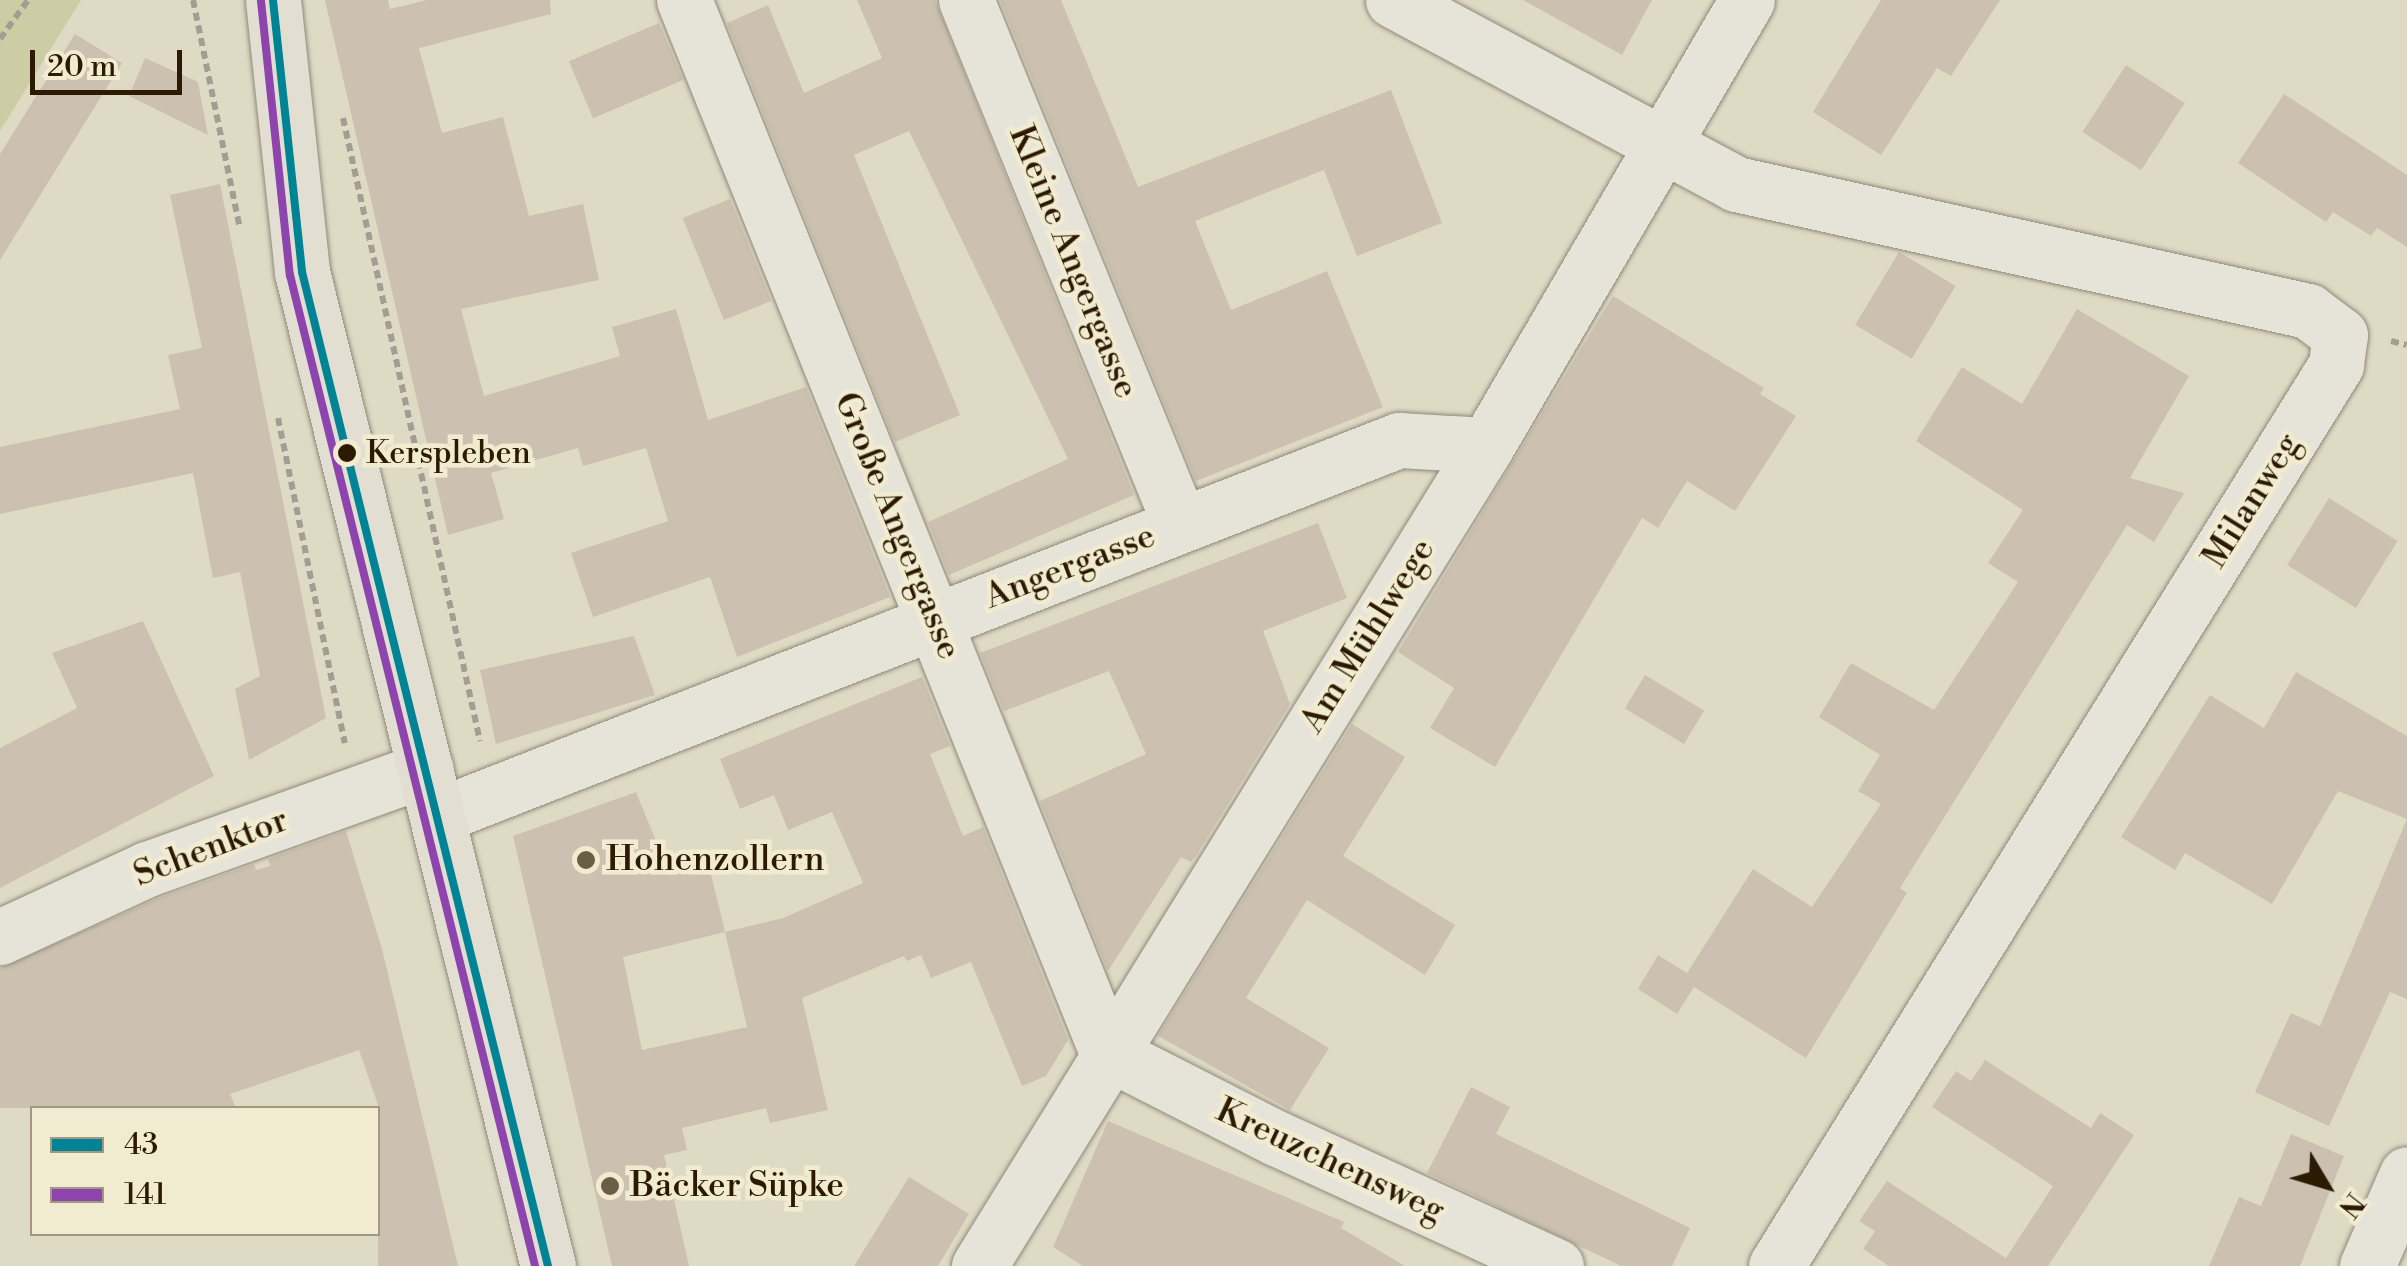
<!DOCTYPE html>
<meta charset="utf-8">
<style>
body{margin:0}
#map{position:relative;width:2407px;height:1266px;overflow:hidden;background:#dfdac4;font-family:"Libre Bodoni",serif}
div>[style]{position:absolute}
.green>*{inset:0;background:#cdcca4}
.building>*{inset:0;background:#ccc1b1;transform-origin:0 0}
.path>*{height:6px;margin-top:-3px;transform-origin:0;background:repeating-linear-gradient(90deg,#a29e93 0 8px,transparent 0 13px)}
.roads{filter:drop-shadow(0 0 2px #8f8a7a) drop-shadow(0 0 2px #8f8a7a)}
.minor>*{height:55px;margin:-27.5px;padding:0 27.5px;transform-origin:27.5px;border-radius:27.5px;background:#e6e3d8}
.major>*{height:55px;margin:-27.5px;padding:0 27.5px;transform-origin:27.5px;border-radius:27.5px;background:#e2ded2}
.bus-1>*{height:8px;margin:-4px;padding:0 4px;transform-origin:4px;border-radius:4px;background:#008495}
.bus-2>*{height:8px;margin:-4px;padding:0 4px;transform-origin:4px;border-radius:4px;background:#8e44ad}
.dots>*{width:28px;height:28px;translate:-50% -50%;box-sizing:border-box;border:5px solid #f1ebd2;border-radius:50%}
span{translate:-50% -50%;white-space:nowrap;text-align:center;line-height:1.15;-webkit-text-stroke:9px #f1ebd2;paint-order:stroke}
.bus-label{font-size:32px;color:#2c1b02}
.left{translate:0 -50%;text-align:left}
.street-label{font-size:35px;color:#2c1b02}
.poi-label{font-size:35px;color:#2c1b02}
.legend{position:absolute;left:30px;top:1106px;width:350px;height:130px;box-sizing:border-box;background:#f1ebd2;border:2px solid #a2987f;margin:0;padding:12px 18px;list-style:none;font-size:30px;color:#2c1b02}
.legend li{display:flex;align-items:center;gap:20px;height:50px}
.legend b{width:50px;border:2px solid #a2987f}
.north{position:absolute;left:2277px;top:1136px;width:100px;height:100px;-webkit-text-stroke:8px #f1ebd2;paint-order:stroke;rotate:128deg;font-size:28px;font-weight:700;line-height:40px;text-align:center;color:#2c1b02}
.north::after{content:'';display:block;margin:auto;width:35px;height:45px;background:#2c1b02;clip-path:polygon(50% 0,100% 100%,50% 72%,0 100%)}
.scale{position:absolute;left:30px;top:50px;width:152px;height:45px;box-sizing:border-box;border:5px solid #2c1b02;border-top:0;padding-left:12px;font-size:30px;line-height:35px;white-space:nowrap;color:#2c1b02;-webkit-text-stroke:8px #f1ebd2;paint-order:stroke}
</style>
<div id="map">
<div class="green">
<div style="clip-path:polygon(0 0,81px 0,0 131px)"></div>
</div>
<div class="building">
<div style="clip-path:polygon(325px 0,388px 0,390px 9px,427px 0,550px 0,551px 14px,419px 48px,442px 133px,503px 117px,529px 216px,583px 204px,599px 280px,461px 309px,484px 396px,620px 356px,612px 327px,676px 309px,708px 420px,806px 387px,890px 597px,737px 657px,710px 577px,593px 617px,571px 553px,668px 521px,646px 448px,583px 466px,578px 448px,491px 473px,504px 519px,448px 535px)"></div>
<div style="clip-path:polygon(857px 0,935px 0,1134px 495px,949px 575px,928px 522px,1068px 459px,909px 131px,854px 155px,960px 415px,895px 442px,727px 23px,768px 5px,804px 93px,882px 58px)"></div>
<div style="clip-path:polygon(1000px 0,1061px 0,1138px 187px,1391px 90px,1442px 223px,1357px 256px,1324px 170px,1195px 221px,1231px 310px,1327px 271px,1383px 407px,1196px 481px)"></div>
<div style="clip-path:polygon(1523px 0,1652px 0,1622px 55px)"></div>
<div style="clip-path:polygon(1881px 0,2000px 0,1951px 76px,1937px 68px,1881px 155px,1813px 112px)"></div>
<div style="left:659px;top:23px;width:62px;height:98px;rotate:67deg"></div>
<div style="clip-path:polygon(75px 34px,122px 63px,0 260px,0 154px)"></div>
<div style="clip-path:polygon(145px 58px,198px 82px,208px 135px,129px 96px)"></div>
<div style="left:2126px;top:65px;width:70px;height:80px;rotate:33deg"></div>
<div style="clip-path:polygon(2284px 94px,2407px 175px,2407px 247px,2377px 228px,2371px 236px,2333px 212px,2326px 222px,2238px 163px)"></div>
<div style="clip-path:polygon(220px 184px,326px 718px,249px 760px,235px 689px,260px 676px,240px 572px,213px 578px,193px 473px,0 514px,0 447px,180px 409px,168px 355px,202px 348px,170px 195px)"></div>
<div style="left:730px;top:199px;width:110px;height:51px;rotate:68deg"></div>
<div style="left:1899px;top:252px;width:66px;height:85px;rotate:31deg"></div>
<div style="clip-path:polygon(1613px 296px,1764px 388px,1760px 394px,1796px 416px,1735px 511px,1687px 481px,1658px 528px,1642px 518px,1495px 767px,1430px 728px,1454px 688px,1398px 652px)"></div>
<div style="clip-path:polygon(2077px 309px,2189px 376px,2130px 478px,2184px 493px,2154px 542px,2127px 525px,1900px 888px,1907px 893px,1806px 1058px,1694px 987px,1677px 1014px,1638px 989px,1658px 955px,1687px 973px,1753px 869px,1812px 907px,1881px 804px,1858px 791px,1880px 755px,1819px 717px,1851px 663px,1934px 710px,2018px 582px,1988px 563px,2023px 510px,1916px 441px,1962px 367px,2022px 404px)"></div>
<div style="left:2329px;top:498px;width:81px;height:79px;rotate:32deg"></div>
<div style="clip-path:polygon(1318px 523px,1347px 598px,1263px 631px,1290px 704px,1197px 854px,1191px 862px,1181px 857px,1108px 971px,1040px 801px,1146px 754px,1109px 671px,1004px 711px,980px 653px)"></div>
<div style="clip-path:polygon(143px 621px,214px 776px,0 888px,0 748px,77px 708px,52px 653px)"></div>
<div style="clip-path:polygon(634px 636px,655px 695px,496px 744px,480px 670px)"></div>
<div style="clip-path:polygon(2296px 672px,2407px 736px,2407px 819px,2338px 791px,2272px 904px,2185px 853px,2175px 870px,2121px 837px,2210px 695px,2264px 728px)"></div>
<div style="left:1645px;top:675px;width:69px;height:39px;rotate:31deg"></div>
<div style="clip-path:polygon(evenodd,922px 677px,950px 746px,930px 754px,963px 836px,983px 827px,1068px 1040px,1046px 1076px,1022px 1086px,971px 962px,931px 978px,921px 955px,907px 961px,904px 956px,802px 998px,828px 1110px,770px 1123px,766px 1108px,682px 1128px,687px 1150px,664px 1155px,689px 1266px,612px 1266px,513px 836px,636px 792px,670px 875px,709px 866px,725px 932px,783px 918px,863px 883px,832px 812px,788px 830px,774px 795px,740px 809px,720px 759px,922px 677px,725px 932px,747px 1027px,642px 1050px,623px 957px,725px 932px)"></div>
<div style="clip-path:polygon(1352px 724px,1405px 757px,1343px 856px,1455px 925px,1425px 975px,1307px 900px,1246px 998px,1329px 1048px,1290px 1110px,1158px 1036px)"></div>
<div style="clip-path:polygon(2407px 819px,2407px 999px,2390px 992px,2329px 1126px,2255px 1092px,2291px 1013px,2320px 1026px)"></div>
<div style="clip-path:polygon(346px 831px,382px 949px,458px 1266px,378px 1266px,378px 1105px,359px 1050px,230px 1094px,236px 1108px,0 1108px,0 968px,159px 898px,254px 864px,256px 870px,270px 866px,268px 859px)"></div>
<div style="clip-path:polygon(1985px 1060px,2091px 1128px,2100px 1113px,2134px 1135px,2048px 1266px,1889px 1266px,1863px 1249px,1875px 1231px,1859px 1221px,1887px 1181px,2006px 1258px,2053px 1186px,1932px 1107px,1956px 1071px,1971px 1081px)"></div>
<div style="clip-path:polygon(1471px 1087px,1510px 1107px,1496px 1134px,1690px 1228px,1672px 1266px,1621px 1266px,1427px 1173px)"></div>
<div style="clip-path:polygon(1108px 1121px,1344px 1222px,1341px 1228px,1405px 1266px,1083px 1266px,1053px 1247px)"></div>
<div style="clip-path:polygon(2291px 1134px,2344px 1156px,2300px 1266px,2209px 1266px,2239px 1197px,2261px 1206px)"></div>
<div style="clip-path:polygon(909px 1177px,969px 1214px,938px 1266px,854px 1266px)"></div>
</div>
<div class="path">
<div style="left:193px;top:0;width:229px;rotate:78.4deg"></div>
<div style="left:0;top:39px;width:48px;rotate:-54.3deg"></div>
<div style="left:343px;top:118px;width:638px;rotate:77.6deg"></div>
<div style="left:2391px;top:341px;width:16px;rotate:14deg"></div>
<div style="left:278px;top:418px;width:332px;rotate:78.4deg"></div>
</div>
<div class="roads">
<div class="minor">
<div style="left:684px;top:0;width:1134px;rotate:68.1deg"></div>
<div style="left:1107px;top:1052px;width:190px;rotate:27deg"></div>
<div style="left:1276px;top:1138px;width:308px;rotate:24.6deg"></div>
<div style="left:966px;top:0;width:566px;rotate:67.79deg"></div>
<div style="left:1393px;top:0;width:389px;rotate:28.2deg"></div>
<div style="left:1736px;top:184px;width:586px;rotate:12.52deg"></div>
<div style="left:2308px;top:311px;width:40px;rotate:37deg"></div>
<div style="left:2340px;top:335px;width:30px;rotate:98deg"></div>
<div style="left:2336px;top:365px;width:1061px;rotate:121.86deg"></div>
<div style="left:437px;top:816px;width:1033px;rotate:-21.35deg"></div>
<div style="left:1399px;top:440px;width:88px;rotate:3.3deg"></div>
<div style="left:0;top:937px;width:162px;rotate:-24.8deg"></div>
<div style="left:147px;top:869px;width:296px;rotate:-19.7deg"></div>
<div style="left:979px;top:1266px;width:965px;rotate:-58.25deg"></div>
<div style="left:1487px;top:445px;width:515px;rotate:-59.7deg"></div>
<div style="left:2367px;top:1266px;width:100px;rotate:-66.5deg"></div>
</div>
<div class="major">
<div style="left:273px;top:0;width:274px;rotate:83.9deg"></div>
<div style="left:302px;top:272px;width:1024px;rotate:76.1deg"></div>
</div>
</div>
<div class="bus-1">
<div style="left:273px;top:0;width:274px;rotate:83.9deg"></div>
<div style="left:302px;top:272px;width:1024px;rotate:76.1deg"></div>
</div>
<div class="bus-2">
<div style="left:261px;top:1px;width:276px;rotate:84deg"></div>
<div style="left:290px;top:275px;width:1021px;rotate:76.11deg"></div>
</div>
<div class="dots">
<div style="left:347px;top:453px;background:#2c1b02"></div>
<div style="left:586px;top:860px;background:#6b5e46"></div>
<div style="left:610px;top:1186px;background:#6b5e46"></div>
</div>
<div class="bus-label">
<span class="left" style="left:366px;top:453px">Kerspleben</span>
</div>
<div class="street-label">
<span style="left:1073px;top:262px;rotate:68deg">Kleine Angergasse</span>
<span style="left:2252px;top:501px;rotate:-58deg">Milanweg</span>
<span style="left:897px;top:526px;rotate:68deg">Große Angergasse</span>
<span style="left:1070px;top:567px;rotate:-21deg">Angergasse</span>
<span style="left:1368px;top:636px;rotate:-58deg">Am Mühlwege</span>
<span style="left:211px;top:848px;rotate:-21deg">Schenktor</span>
<span style="left:1330px;top:1161px;rotate:25deg">Kreuzchensweg</span>
</div>
<div class="poi-label">
<span class="left" style="left:606px;top:860px">Hohenzollern</span>
<span class="left" style="left:630px;top:1186px">Bäcker Süpke</span>
</div>
<ul class="legend">
<li><b style="height:12px;background:#008495"></b>43</li>
<li><b style="height:12px;background:#8e44ad"></b>141</li>
</ul>
<div class="north">N</div>
<div class="scale">20 m</div>
</div>
